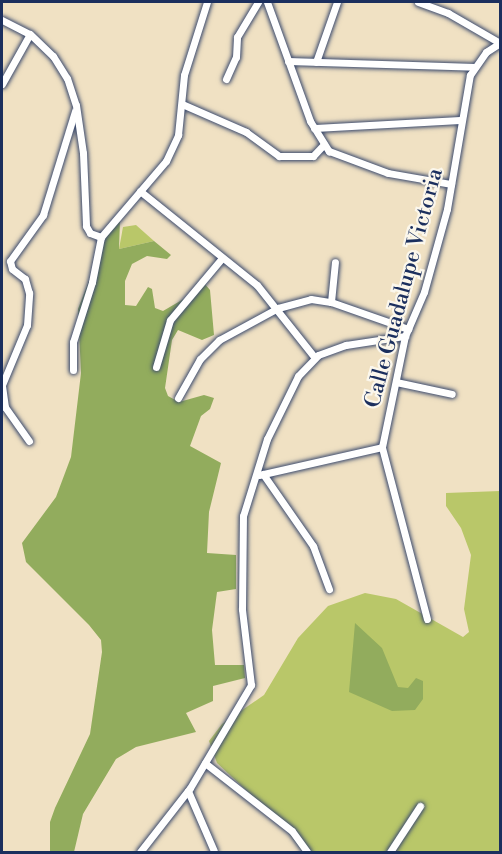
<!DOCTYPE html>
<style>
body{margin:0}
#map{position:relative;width:502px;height:854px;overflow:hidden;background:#f0e1c3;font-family:"Libre Bodoni",serif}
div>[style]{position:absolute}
.green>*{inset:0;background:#b9c769}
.forest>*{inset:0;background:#92ac5d}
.roads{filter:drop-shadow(0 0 2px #3b4a6d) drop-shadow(0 0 2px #3b4a6d)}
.minor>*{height:7px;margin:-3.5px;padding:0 3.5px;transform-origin:3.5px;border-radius:3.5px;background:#fff}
span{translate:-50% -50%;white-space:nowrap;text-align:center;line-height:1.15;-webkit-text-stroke:4.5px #fbf7ec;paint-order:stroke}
.street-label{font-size:22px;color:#1b2f5e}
.frame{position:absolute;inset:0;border:3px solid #1b2f5e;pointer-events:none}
</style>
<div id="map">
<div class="green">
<div style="clip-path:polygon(136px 225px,154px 241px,119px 249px,123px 227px)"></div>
<div style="clip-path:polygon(500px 491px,500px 852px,303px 852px,281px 823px,217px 763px,209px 741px,222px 724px,264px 695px,298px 638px,328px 606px,365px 593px,396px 599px,463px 637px,469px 632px,464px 609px,471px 555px,461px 528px,446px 506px,446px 493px)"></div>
</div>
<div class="forest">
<div style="clip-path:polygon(120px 220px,119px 249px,154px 241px,171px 255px,167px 259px,147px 256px,132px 264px,125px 281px,125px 305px,136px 306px,148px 287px,152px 289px,155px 308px,163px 311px,187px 297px,197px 283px,204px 283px,210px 290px,214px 335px,202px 340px,178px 330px,172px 340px,165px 388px,168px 396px,179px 402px,204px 395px,214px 398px,210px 409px,201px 416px,190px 446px,221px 463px,209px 512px,207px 553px,236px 555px,236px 589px,217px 592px,212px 630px,215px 665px,244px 665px,245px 678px,213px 686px,213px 701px,186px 713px,196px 732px,136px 747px,116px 759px,83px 814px,74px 852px,50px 852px,50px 822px,55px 808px,90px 734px,102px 652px,101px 640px,89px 625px,26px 562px,22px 543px,56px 497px,71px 457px,81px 373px,78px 309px,108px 232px)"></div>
<div style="clip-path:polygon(355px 623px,382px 648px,398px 687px,408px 688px,416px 678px,423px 681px,423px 699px,415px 710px,392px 711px,349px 692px)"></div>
</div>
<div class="roads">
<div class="minor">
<div style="left:267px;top:2px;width:127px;rotate:70.1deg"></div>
<div style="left:310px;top:121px;width:36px;rotate:58deg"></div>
<div style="left:329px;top:151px;width:63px;rotate:20.4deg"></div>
<div style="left:388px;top:173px;width:64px;rotate:9.9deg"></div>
<div style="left:418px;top:2px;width:32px;rotate:20deg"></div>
<div style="left:448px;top:13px;width:60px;rotate:30deg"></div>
<div style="left:2px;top:20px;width:31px;rotate:27deg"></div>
<div style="left:30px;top:34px;width:32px;rotate:44deg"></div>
<div style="left:53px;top:56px;width:26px;rotate:58deg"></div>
<div style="left:67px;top:78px;width:28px;rotate:72deg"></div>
<div style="left:76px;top:105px;width:49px;rotate:81.7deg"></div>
<div style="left:83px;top:153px;width:73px;rotate:87.6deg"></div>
<div style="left:86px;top:226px;width:8px;rotate:60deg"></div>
<div style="left:90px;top:233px;width:12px;rotate:20deg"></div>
<div style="left:101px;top:237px;width:100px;rotate:-49.5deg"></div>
<div style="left:166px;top:161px;width:29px;rotate:-65deg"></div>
<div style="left:178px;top:135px;width:60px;rotate:-84.3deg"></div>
<div style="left:184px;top:75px;width:77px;rotate:-72.5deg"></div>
<div style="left:288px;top:61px;width:187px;rotate:1.8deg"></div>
<div style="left:316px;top:62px;width:64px;rotate:-70.7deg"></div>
<div style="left:226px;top:79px;width:24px;rotate:-66deg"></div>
<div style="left:236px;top:57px;width:20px;rotate:-87deg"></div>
<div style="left:237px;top:37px;width:41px;rotate:-59deg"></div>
<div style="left:2px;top:84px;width:57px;rotate:-60.8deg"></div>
<div style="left:182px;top:104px;width:70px;rotate:23.6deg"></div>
<div style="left:246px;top:132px;width:41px;rotate:36deg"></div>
<div style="left:279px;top:156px;width:34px"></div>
<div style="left:313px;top:156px;width:16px;rotate:-47deg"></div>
<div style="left:314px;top:128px;width:147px;rotate:-3.1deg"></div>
<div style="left:140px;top:191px;width:150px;rotate:38.8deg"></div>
<div style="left:257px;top:285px;width:93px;rotate:51.5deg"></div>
<div style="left:331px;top:302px;width:40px;rotate:-84.3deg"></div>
<div style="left:156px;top:367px;width:49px;rotate:-73.4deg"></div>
<div style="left:170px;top:320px;width:81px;rotate:-50deg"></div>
<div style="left:73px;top:370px;width:28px;rotate:-90deg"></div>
<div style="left:73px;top:342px;width:63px;rotate:-72.4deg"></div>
<div style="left:92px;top:282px;width:46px;rotate:-78.7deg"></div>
<div style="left:396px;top:382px;width:57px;rotate:12.1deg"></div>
<div style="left:178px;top:398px;width:45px;rotate:-60.6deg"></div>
<div style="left:200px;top:359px;width:27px;rotate:-45deg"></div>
<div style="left:219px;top:340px;width:67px;rotate:-28.5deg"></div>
<div style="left:278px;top:308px;width:34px;rotate:-15deg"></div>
<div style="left:311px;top:299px;width:20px;rotate:9deg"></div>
<div style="left:331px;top:302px;width:82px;rotate:19.3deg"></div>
<div style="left:29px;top:441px;width:42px;rotate:-125.2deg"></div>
<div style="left:5px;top:407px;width:22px;rotate:-98deg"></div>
<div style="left:2px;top:385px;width:65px;rotate:-67.4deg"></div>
<div style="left:27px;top:325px;width:32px;rotate:-86deg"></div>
<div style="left:29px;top:293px;width:15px;rotate:-106deg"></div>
<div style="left:25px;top:279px;width:16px;rotate:-142deg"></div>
<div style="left:12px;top:269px;width:8px;rotate:-104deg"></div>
<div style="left:10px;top:261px;width:57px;rotate:-54.3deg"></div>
<div style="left:43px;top:215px;width:109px;rotate:-72.9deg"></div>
<div style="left:263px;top:474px;width:88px;rotate:55.2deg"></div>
<div style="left:313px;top:546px;width:46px;rotate:69.6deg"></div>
<div style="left:259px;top:475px;width:126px;rotate:-12.8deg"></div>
<div style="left:427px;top:619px;width:178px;rotate:-104.7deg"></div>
<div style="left:382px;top:447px;width:113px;rotate:-78.3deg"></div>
<div style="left:405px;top:336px;width:48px;rotate:-66.6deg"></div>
<div style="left:424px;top:292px;width:86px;rotate:-74.5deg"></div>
<div style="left:447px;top:209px;width:136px;rotate:-80.3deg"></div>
<div style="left:470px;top:75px;width:28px;rotate:-55deg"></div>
<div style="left:486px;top:52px;width:17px;rotate:-33deg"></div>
<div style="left:205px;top:763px;width:110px;rotate:38deg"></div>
<div style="left:292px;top:831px;width:26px;rotate:54deg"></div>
<div style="left:188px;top:791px;width:65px;rotate:66.6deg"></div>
<div style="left:140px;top:852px;width:81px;rotate:-52deg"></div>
<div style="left:190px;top:788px;width:120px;rotate:-59.4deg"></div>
<div style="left:251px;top:685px;width:77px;rotate:-96.8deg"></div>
<div style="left:242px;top:609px;width:93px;rotate:-89.4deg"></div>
<div style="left:243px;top:516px;width:81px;rotate:-72.7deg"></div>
<div style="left:267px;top:439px;width:70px;rotate:-63.8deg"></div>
<div style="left:298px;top:376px;width:29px;rotate:-46deg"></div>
<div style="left:318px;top:355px;width:30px;rotate:-20deg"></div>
<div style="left:346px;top:345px;width:60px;rotate:-8.7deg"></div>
<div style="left:390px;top:852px;width:55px;rotate:-56.9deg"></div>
</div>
</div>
<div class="street-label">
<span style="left:404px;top:288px;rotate:-75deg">Calle Guadalupe Victoria</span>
</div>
<div class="frame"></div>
</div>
